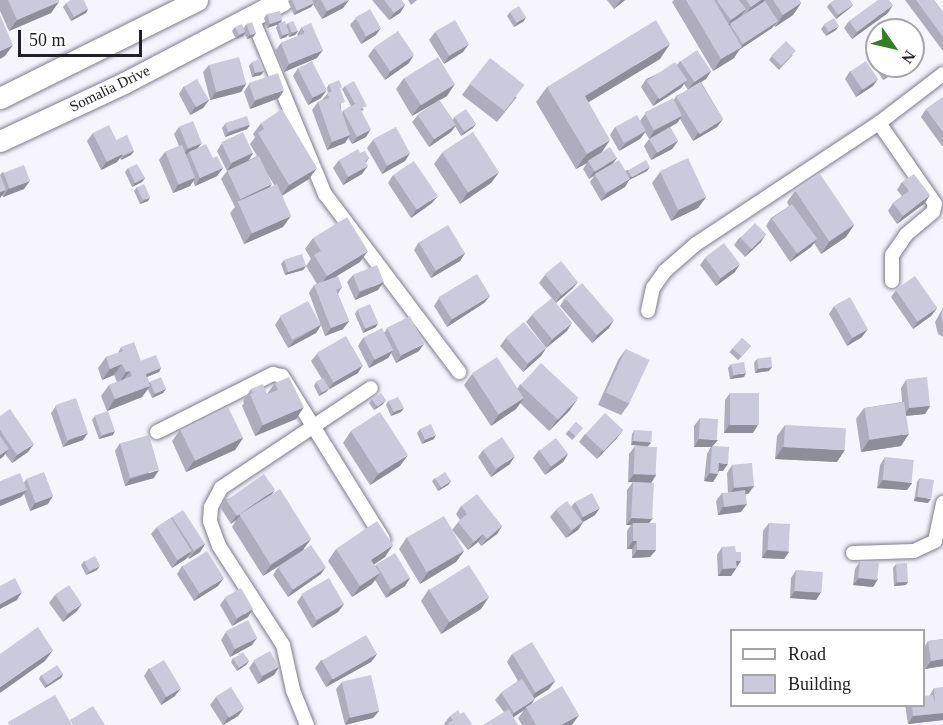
<!DOCTYPE html>
<style>
body{margin:0}
#map{position:relative;width:943px;height:725px;overflow:hidden;background:#f6f5fd;font-family:Georgia,serif}
div>[style]{position:absolute}
.roads{filter:drop-shadow(0 0 2px #7d7b8d) drop-shadow(0 0 2px #7d7b8d)}
.minor>*{height:14px;margin:-7px;padding:0 7px;transform-origin:7px;border-radius:7px;background:#fff}
.primary>*{height:21px;margin:-10.5px;padding:0 10.5px;transform-origin:10.5px;border-radius:10.5px;background:#fff}
.wall>*{inset:0;background:#afadbd;transform-origin:0 0}
.shaded-wall>*{inset:0;background:#8e8d9a}
.building>*{inset:0;background:#cbc9dc;transform-origin:0 0}
span{translate:-50% -50%;white-space:nowrap;text-align:center;line-height:1.15;-webkit-text-stroke:4.5px #fff;paint-order:stroke}
.street-label{font-size:15px;color:#212027}
.legend{position:absolute;left:730px;top:629px;width:195px;height:78px;box-sizing:border-box;background:#fff;border:2px solid #a6a6a9;margin:0;padding:8px 10px;list-style:none;font-size:18px;color:#212027}
.legend li{display:flex;align-items:center;gap:12px;height:30px}
.legend b{width:30px;border:2px solid #a6a6a9}
.north{position:absolute;left:865px;top:18px;width:60px;height:60px;box-sizing:border-box;background:#fff;border:2px solid #a6a6a9;border-radius:50%;rotate:124deg;font-size:16px;font-weight:700;line-height:24px;text-align:center;color:#212027}
.north::after{content:'';display:block;margin:auto;width:21px;height:27px;background:#347e24;clip-path:polygon(50% 0,100% 100%,50% 72%,0 100%)}
.scale{position:absolute;left:18px;top:30px;width:124px;height:27px;box-sizing:border-box;border:3px solid #212027;border-top:0;padding-left:8px;font-size:18px;line-height:21px;white-space:nowrap;color:#212027;-webkit-text-stroke:4px #fff;paint-order:stroke}
</style>
<div id="map">
<div class="roads">
<div class="minor">
<div style="left:252px;top:18px;width:191px;rotate:67.5deg"></div>
<div style="left:325px;top:194px;width:223px;rotate:53deg"></div>
<div style="left:879px;top:123px;width:98px;rotate:55.3deg"></div>
<div style="left:935px;top:204px;width:8px;rotate:104deg"></div>
<div style="left:933px;top:212px;width:35px;rotate:140deg"></div>
<div style="left:906px;top:235px;width:24px;rotate:125deg"></div>
<div style="left:892px;top:255px;width:26px;rotate:90deg"></div>
<div style="left:648px;top:311px;width:24px;rotate:-78deg"></div>
<div style="left:653px;top:288px;width:21px;rotate:-55deg"></div>
<div style="left:665px;top:271px;width:41px;rotate:-41.1deg"></div>
<div style="left:696px;top:244px;width:219px;rotate:-33.5deg"></div>
<div style="left:879px;top:123px;width:81px;rotate:-37.4deg"></div>
<div style="left:157px;top:432px;width:130px;rotate:-26.6deg"></div>
<div style="left:273px;top:374px;width:9px;rotate:13deg"></div>
<div style="left:282px;top:376px;width:192px;rotate:58.2deg"></div>
<div style="left:853px;top:553px;width:61px;rotate:-1.9deg"></div>
<div style="left:914px;top:551px;width:23px;rotate:-25deg"></div>
<div style="left:935px;top:541px;width:39px;rotate:-78deg"></div>
<div style="left:307px;top:725px;width:38px;rotate:-112deg"></div>
<div style="left:293px;top:690px;width:46px;rotate:-102.5deg"></div>
<div style="left:283px;top:645px;width:118px;rotate:-122.9deg"></div>
<div style="left:219px;top:546px;width:27px;rotate:-110deg"></div>
<div style="left:210px;top:521px;width:14px;rotate:-86deg"></div>
<div style="left:211px;top:507px;width:21px;rotate:-62deg"></div>
<div style="left:221px;top:488px;width:180px;rotate:-33.7deg"></div>
</div>
<div class="primary">
<div style="left:0;top:98px;width:220px;rotate:-26.4deg"></div>
<div style="left:0;top:141px;width:137px;rotate:-25.1deg"></div>
<div style="left:124px;top:83px;width:179px;rotate:-27.6deg"></div>
</div>
</div>
<div class="wall">
<div style="clip-path:polygon(0 0,59px 0,51px 13px,9px 31px,0 11px)"></div>
<div style="clip-path:polygon(289px 0,349px 0,343px 8px,322px 19px,313px 4px,311px 7px,294px 15px,288px 1px)"></div>
<div style="clip-path:polygon(372px 0,401px 0,405px 5px,400px 13px,389px 20px)"></div>
<div style="clip-path:polygon(408px 0,417px 0,411px 5px)"></div>
<div style="clip-path:polygon(607px 0,625px 0,614px 9px)"></div>
<div style="clip-path:polygon(674px 0,799px 0,801px 3px,793px 15px,775px 27px,774px 25px,772px 28px,739px 50px,734px 58px,713px 71px,672px 2px)"></div>
<div style="clip-path:polygon(905px 0,934px 0,943px 12px,943px 51px)"></div>
<div style="clip-path:polygon(66px 3px,88px 9px,86px 13px,71px 21px,63px 7px)"></div>
<div style="clip-path:polygon(830px 3px,853px 5px,850px 8px,836px 19px,827px 7px)"></div>
<div style="clip-path:polygon(510px 12px,524px 21px,514px 27px,507px 16px)"></div>
<div style="clip-path:polygon(888px 13px,852px 39px,844px 28px,849px 21px)"></div>
<div style="clip-path:polygon(267px 14px,282px 20px,280px 23px,286px 25px,288px 23px,298px 31px,295px 35px,289px 37px,288px 35px,286px 37px,280px 39px,276px 28px,278px 24px,267px 28px,264px 18px)"></div>
<div style="clip-path:polygon(356px 18px,376px 35px,361px 44px,350px 25px)"></div>
<div style="clip-path:polygon(246px 24px,256px 33px,253px 37px,247px 39px,245px 33px,243px 36px,236px 39px,232px 31px,235px 27px,244px 28px)"></div>
<div style="clip-path:polygon(824px 25px,836px 30px,826px 36px,821px 29px)"></div>
<div style="clip-path:polygon(302px 27px,317px 58px,284px 72px,275px 51px,281px 43px,298px 36px,297px 34px)"></div>
<div style="clip-path:polygon(435px 32px,463px 52px,444px 64px,429px 40px)"></div>
<div style="clip-path:polygon(877px 42px,877px 66px,905px 66px,883px 80px,866px 53px,872px 45px)"></div>
<div style="clip-path:polygon(374px 48px,409px 63px,385px 80px,368px 56px)"></div>
<div style="clip-path:polygon(793px 55px,779px 70px,769px 60px,772px 56px)"></div>
<div style="clip-path:polygon(660px 59px,588px 102px,602px 153px,617px 158px,613px 164px,625px 171px,627px 170px,647px 171px,629px 180px,625px 187px,601px 201px,590px 182px,594px 176px,589px 179px,583px 169px,587px 163px,576px 169px,536px 102px,547px 87px)"></div>
<div style="clip-path:polygon(680px 61px,711px 71px,706px 79px,701px 82px,723px 119px,717px 127px,693px 141px,680px 119px,677px 123px,670px 127px,678px 141px,672px 149px,651px 160px,644px 146px,649px 139px,645px 132px,640px 139px,619px 151px,610px 135px,615px 127px,640px 121px,645px 114px,674px 100px,676px 96px,688px 90px,684px 84px,681px 88px,653px 106px,641px 87px,646px 79px,677px 65px)"></div>
<div style="clip-path:polygon(252px 62px,261px 75px,252px 77px,249px 66px)"></div>
<div style="clip-path:polygon(209px 65px,246px 84px,241px 92px,210px 100px,203px 72px)"></div>
<div style="clip-path:polygon(298px 68px,321px 98px,308px 105px,293px 76px)"></div>
<div style="clip-path:polygon(850px 71px,873px 86px,856px 97px,845px 79px)"></div>
<div style="clip-path:polygon(404px 78px,447px 96px,439px 100px,453px 120px,454px 117px,473px 128px,461px 136px,455px 126px,451px 132px,429px 147px,412px 122px,418px 115px,437px 101px,412px 116px,396px 89px)"></div>
<div style="clip-path:polygon(249px 84px,279px 98px,250px 109px,244px 92px)"></div>
<div style="clip-path:polygon(329px 84px,340px 89px,341px 109px,342px 113px,343px 111px,351px 106px,342px 89px,345px 86px,364px 110px,361px 111px,366px 137px,352px 144px,348px 138px,345px 143px,327px 150px,312px 110px,318px 102px,322px 100px,328px 93px,327px 88px)"></div>
<div style="clip-path:polygon(470px 84px,517px 97px,497px 122px,462px 95px)"></div>
<div style="clip-path:polygon(184px 86px,209px 100px,203px 108px,190px 115px,179px 94px)"></div>
<div style="clip-path:polygon(943px 97px,943px 146px,942px 146px,921px 117px,926px 109px)"></div>
<div style="clip-path:polygon(evenodd,261px 123px,309px 179px,282px 196px,283px 227px,244px 244px,230px 213px,235px 207px,221px 179px,227px 171px,257px 156px,250px 144px,255px 137px,253px 134px,261px 123px,266px 172px,275px 186px,269px 188px,266px 172px)"></div>
<div style="clip-path:polygon(225px 124px,250px 125px,247px 129px,225px 137px,222px 128px)"></div>
<div style="clip-path:polygon(179px 127px,198px 148px,213px 158px,223px 168px,217px 176px,195px 186px,193px 181px,190px 186px,173px 193px,159px 160px,165px 152px,179px 146px,174px 134px)"></div>
<div style="clip-path:polygon(93px 133px,116px 141px,134px 151px,131px 155px,121px 160px,120px 158px,117px 162px,101px 170px,87px 141px)"></div>
<div style="clip-path:polygon(373px 140px,410px 153px,405px 161px,382px 174px,367px 148px)"></div>
<div style="clip-path:polygon(222px 143px,253px 153px,248px 161px,227px 171px,217px 151px)"></div>
<div style="clip-path:polygon(360px 153px,369px 158px,366px 163px,362px 174px,343px 185px,333px 168px,339px 160px)"></div>
<div style="clip-path:polygon(442px 153px,499px 172px,491px 183px,460px 204px,434px 164px)"></div>
<div style="clip-path:polygon(128px 168px,145px 178px,142px 182px,132px 187px,125px 172px)"></div>
<div style="clip-path:polygon(3px 172px,24px 189px,3px 197px,2px 195px,0 198px,0 174px,0 175px)"></div>
<div style="clip-path:polygon(660px 172px,706px 197px,698px 208px,671px 221px,652px 183px)"></div>
<div style="clip-path:polygon(393px 175px,432px 203px,411px 218px,388px 183px)"></div>
<div style="clip-path:polygon(902px 182px,925px 203px,897px 224px,888px 211px,893px 203px,902px 196px,897px 190px)"></div>
<div style="clip-path:polygon(137px 187px,148px 201px,140px 204px,134px 191px)"></div>
<div style="clip-path:polygon(795px 191px,854px 225px,846px 237px,821px 254px,814px 243px,811px 247px,790px 262px,766px 226px,771px 218px,789px 206px,787px 202px)"></div>
<div style="clip-path:polygon(740px 237px,761px 242px,745px 257px,734px 245px)"></div>
<div style="clip-path:polygon(313px 238px,360px 262px,336px 276px,342px 287px,338px 294px,349px 321px,343px 329px,325px 336px,321px 325px,316px 333px,288px 348px,275px 325px,280px 317px,320px 323px,309px 293px,314px 285px,317px 284px,306px 266px,311px 259px,305px 249px)"></div>
<div style="clip-path:polygon(419px 242px,465px 253px,460px 261px,431px 278px,414px 250px)"></div>
<div style="clip-path:polygon(705px 258px,735px 272px,716px 286px,700px 265px)"></div>
<div style="clip-path:polygon(284px 260px,306px 266px,303px 270px,285px 275px,281px 264px)"></div>
<div style="clip-path:polygon(353px 275px,378px 290px,355px 300px,347px 282px)"></div>
<div style="clip-path:polygon(545px 275px,578px 282px,572px 289px,556px 303px,539px 283px)"></div>
<div style="clip-path:polygon(896px 290px,937px 308px,931px 316px,913px 329px,891px 297px)"></div>
<div style="clip-path:polygon(490px 296px,484px 303px,447px 327px,434px 306px,439px 298px)"></div>
<div style="clip-path:polygon(565px 298px,609px 328px,592px 343px,560px 306px)"></div>
<div style="clip-path:polygon(834px 306px,862px 337px,847px 346px,829px 314px)"></div>
<div style="clip-path:polygon(943px 308px,943px 337px,938px 334px,935px 322px)"></div>
<div style="clip-path:polygon(357px 310px,376px 327px,363px 333px,355px 314px)"></div>
<div style="clip-path:polygon(532px 315px,567px 331px,546px 348px,526px 322px)"></div>
<div style="clip-path:polygon(387px 328px,419px 351px,396px 363px,391px 353px,388px 358px,369px 368px,358px 346px,363px 338px,385px 332px)"></div>
<div style="clip-path:polygon(506px 338px,546px 348px,541px 356px,523px 372px,500px 346px)"></div>
<div style="left:742px;top:338px;width:12px;height:19px;rotate:42deg"></div>
<div style="clip-path:polygon(121px 347px,141px 362px,161px 368px,159px 372px,147px 377px,149px 382px,166px 389px,163px 393px,152px 398px,148px 389px,142px 397px,107px 411px,101px 396px,109px 385px,117px 382px,114px 375px,102px 380px,98px 368px,106px 357px,118px 353px)"></div>
<div style="clip-path:polygon(626px 349px,629px 404px,621px 415px,598px 405px,618px 360px)"></div>
<div style="clip-path:polygon(317px 354px,358px 373px,328px 389px,326px 392px,319px 396px,314px 386px,316px 382px,322px 379px,311px 361px)"></div>
<div style="clip-path:polygon(757px 359px,769px 371px,755px 373px,754px 363px)"></div>
<div style="clip-path:polygon(731px 364px,744px 377px,730px 379px,728px 368px)"></div>
<div style="clip-path:polygon(472px 374px,518px 388px,520px 384px,570px 410px,549px 431px,520px 403px,516px 409px,491px 426px,464px 385px)"></div>
<div style="clip-path:polygon(906px 380px,930px 406px,925px 414px,906px 416px,901px 446px,861px 452px,856px 419px,864px 408px,902px 402px,901px 388px)"></div>
<div style="clip-path:polygon(275px 383px,296px 419px,255px 436px,242px 406px,244px 403px,243px 401px,251px 389px,267px 394px)"></div>
<div style="clip-path:polygon(730px 393px,753px 433px,724px 433px,725px 400px)"></div>
<div style="clip-path:polygon(372px 399px,383px 404px,374px 410px,369px 403px)"></div>
<div style="clip-path:polygon(388px 401px,401px 412px,391px 416px,386px 405px)"></div>
<div style="clip-path:polygon(56px 406px,83px 440px,63px 447px,51px 413px)"></div>
<div style="clip-path:polygon(0 416px,28px 452px,12px 463px,5px 454px,0 459px)"></div>
<div style="clip-path:polygon(95px 416px,113px 435px,99px 439px,92px 420px)"></div>
<div style="clip-path:polygon(700px 418px,713px 446px,723px 471px,719px 471px,718px 474px,713px 482px,704px 481px,707px 454px,711px 447px,694px 447px,694px 426px)"></div>
<div style="left:576px;top:422px;width:9px;height:16px;rotate:41deg"></div>
<div style="clip-path:polygon(785px 425px,837px 462px,775px 459px,777px 436px)"></div>
<div style="clip-path:polygon(420px 429px,434px 439px,422px 444px,417px 433px)"></div>
<div style="clip-path:polygon(180px 430px,243px 438px,235px 450px,186px 472px,172px 441px)"></div>
<div style="clip-path:polygon(634px 430px,651px 443px,648px 446px,656px 475px,651px 483px,628px 482px,629px 454px,635px 446px,647px 446px,631px 445px,632px 434px)"></div>
<div style="clip-path:polygon(351px 431px,400px 466px,370px 485px,343px 443px)"></div>
<div style="clip-path:polygon(585px 434px,617px 438px,597px 459px,579px 442px)"></div>
<div style="clip-path:polygon(120px 443px,154px 478px,125px 486px,115px 451px)"></div>
<div style="clip-path:polygon(483px 450px,510px 464px,491px 477px,478px 457px)"></div>
<div style="clip-path:polygon(539px 450px,568px 454px,563px 462px,545px 475px,533px 458px)"></div>
<div style="clip-path:polygon(885px 457px,912px 483px,907px 490px,877px 488px,880px 465px)"></div>
<div style="clip-path:polygon(732px 465px,754px 486px,748px 494px,746px 494px,741px 512px,718px 515px,716px 501px,722px 493px,728px 493px,727px 473px)"></div>
<div style="clip-path:polygon(435px 478px,451px 481px,448px 485px,438px 491px,432px 481px)"></div>
<div style="clip-path:polygon(920px 478px,928px 503px,914px 501px,917px 482px)"></div>
<div style="clip-path:polygon(26px 479px,48px 504px,30px 511px,24px 494px,21px 497px,0 506px,0 481px,24px 483px)"></div>
<div style="clip-path:polygon(633px 482px,649px 523px,656px 550px,650px 557px,632px 558px,632px 549px,627px 549px,627px 531px,631px 525px,626px 525px,627px 490px)"></div>
<div style="clip-path:polygon(272px 494px,304px 550px,321px 574px,288px 597px,273px 575px,278px 567px,300px 553px,263px 576px,232px 527px,236px 520px,231px 524px,220px 507px,225px 499px)"></div>
<div style="clip-path:polygon(575px 502px,595px 515px,583px 522px,578px 530px,566px 538px,550px 517px,556px 510px,571px 507px)"></div>
<div style="clip-path:polygon(461px 506px,502px 526px,497px 534px,481px 546px,478px 542px,468px 550px,452px 530px,460px 520px,456px 514px)"></div>
<div style="clip-path:polygon(172px 517px,205px 544px,200px 552px,189px 559px,188px 557px,186px 559px,172px 568px,151px 534px,157px 527px)"></div>
<div style="clip-path:polygon(769px 523px,789px 552px,784px 559px,762px 558px,763px 531px)"></div>
<div style="clip-path:polygon(407px 537px,464px 551px,456px 562px,420px 584px,399px 549px)"></div>
<div style="clip-path:polygon(722px 547px,737px 567px,731px 576px,718px 576px,717px 555px)"></div>
<div style="clip-path:polygon(336px 549px,385px 557px,374px 564px,375px 566px,376px 565px,410px 578px,405px 586px,386px 598px,375px 580px,372px 584px,352px 597px,328px 561px)"></div>
<div style="clip-path:polygon(84px 561px,97px 570px,86px 575px,81px 565px)"></div>
<div style="clip-path:polygon(860px 561px,878px 579px,873px 587px,853px 585px,855px 569px)"></div>
<div style="clip-path:polygon(896px 564px,906px 585px,894px 586px,893px 568px)"></div>
<div style="clip-path:polygon(182px 566px,218px 586px,194px 601px,177px 574px)"></div>
<div style="clip-path:polygon(796px 570px,821px 592px,816px 600px,790px 598px,791px 578px)"></div>
<div style="clip-path:polygon(429px 589px,481px 609px,441px 634px,421px 601px)"></div>
<div style="clip-path:polygon(55px 595px,77px 611px,63px 622px,49px 603px)"></div>
<div style="clip-path:polygon(302px 595px,344px 604px,338px 612px,312px 628px,297px 602px)"></div>
<div style="clip-path:polygon(225px 598px,248px 617px,232px 626px,220px 605px)"></div>
<div style="clip-path:polygon(226px 632px,252px 645px,230px 657px,221px 640px)"></div>
<div style="clip-path:polygon(943px 639px,943px 666px,925px 669px,924px 648px,928px 641px)"></div>
<div style="clip-path:polygon(377px 654px,371px 662px,326px 687px,315px 668px,321px 660px)"></div>
<div style="clip-path:polygon(512px 654px,555px 681px,549px 689px,535px 698px,531px 704px,572px 725px,522px 725px,518px 718px,524px 710px,514px 717px,504px 712px,495px 700px,501px 693px,518px 681px,507px 662px)"></div>
<div style="clip-path:polygon(233px 658px,249px 661px,246px 665px,237px 671px,231px 662px)"></div>
<div style="clip-path:polygon(254px 661px,279px 667px,274px 675px,258px 684px,249px 668px)"></div>
<div style="clip-path:polygon(149px 668px,175px 696px,161px 705px,144px 676px)"></div>
<div style="clip-path:polygon(63px 674px,61px 678px,45px 688px,39px 679px,41px 675px)"></div>
<div style="clip-path:polygon(342px 682px,379px 711px,373px 718px,345px 725px,336px 689px)"></div>
<div style="clip-path:polygon(934px 688px,943px 720px,908px 724px,905px 705px,924px 705px)"></div>
<div style="clip-path:polygon(216px 697px,238px 716px,223px 725px,210px 705px)"></div>
<div style="clip-path:polygon(460px 714px,471px 725px,445px 725px,444px 724px,450px 716px)"></div>
</div>
<div class="shaded-wall">
<div style="clip-path:polygon(349px 0,343px 8px,322px 19px,327px 11px)"></div>
<div style="clip-path:polygon(621px 0,625px 0,614px 9px)"></div>
<div style="clip-path:polygon(761px 0,765px 0,761px 6px,743px 18px,751px 7px)"></div>
<div style="clip-path:polygon(59px 2px,51px 13px,9px 31px,17px 20px)"></div>
<div style="clip-path:polygon(314px 3px,311px 7px,294px 15px,297px 11px)"></div>
<div style="clip-path:polygon(801px 3px,793px 15px,775px 27px,783px 15px)"></div>
<div style="clip-path:polygon(405px 5px,400px 13px,389px 20px,394px 13px)"></div>
<div style="clip-path:polygon(853px 5px,850px 8px,836px 19px,838px 15px)"></div>
<div style="clip-path:polygon(893px 5px,888px 13px,852px 39px,857px 32px)"></div>
<div style="clip-path:polygon(88px 9px,86px 13px,71px 21px,74px 17px)"></div>
<div style="clip-path:polygon(746px 9px,740px 17px,726px 28px,731px 20px)"></div>
<div style="clip-path:polygon(526px 17px,524px 21px,514px 27px,517px 23px)"></div>
<div style="clip-path:polygon(282px 20px,280px 24px,267px 28px,270px 24px)"></div>
<div style="clip-path:polygon(778px 21px,772px 28px,739px 50px,734px 58px,713px 71px,721px 59px,740px 48px,743px 44px)"></div>
<div style="clip-path:polygon(839px 26px,836px 30px,826px 36px,829px 32px)"></div>
<div style="clip-path:polygon(381px 28px,376px 35px,361px 44px,367px 36px)"></div>
<div style="clip-path:polygon(298px 31px,295px 35px,289px 37px,292px 33px)"></div>
<div style="clip-path:polygon(245px 32px,243px 36px,236px 39px,239px 35px)"></div>
<div style="clip-path:polygon(256px 33px,253px 37px,247px 39px,250px 35px)"></div>
<div style="clip-path:polygon(289px 33px,286px 37px,280px 39px,283px 35px)"></div>
<div style="clip-path:polygon(469px 44px,463px 52px,444px 64px,449px 56px)"></div>
<div style="clip-path:polygon(670px 44px,660px 59px,574px 111px,585px 96px)"></div>
<div style="clip-path:polygon(13px 45px,5px 56px,0 59px,0 51px)"></div>
<div style="clip-path:polygon(323px 50px,317px 58px,284px 72px,289px 64px)"></div>
<div style="clip-path:polygon(414px 55px,409px 63px,385px 80px,390px 72px)"></div>
<div style="clip-path:polygon(898px 66px,905px 66px,883px 80px,889px 72px)"></div>
<div style="clip-path:polygon(264px 71px,261px 75px,252px 77px,255px 73px)"></div>
<div style="clip-path:polygon(711px 71px,706px 79px,688px 90px,693px 83px)"></div>
<div style="clip-path:polygon(878px 79px,873px 86px,856px 97px,862px 89px)"></div>
<div style="clip-path:polygon(687px 80px,681px 88px,653px 106px,658px 98px)"></div>
<div style="clip-path:polygon(246px 84px,241px 92px,210px 100px,216px 92px)"></div>
<div style="clip-path:polygon(455px 84px,447px 96px,412px 116px,420px 105px)"></div>
<div style="clip-path:polygon(284px 90px,279px 98px,250px 109px,255px 101px)"></div>
<div style="clip-path:polygon(327px 90px,321px 98px,308px 105px,313px 97px)"></div>
<div style="clip-path:polygon(209px 100px,203px 108px,190px 115px,195px 107px)"></div>
<div style="clip-path:polygon(682px 116px,677px 123px,649px 139px,654px 131px)"></div>
<div style="clip-path:polygon(723px 119px,717px 127px,693px 141px,698px 133px)"></div>
<div style="clip-path:polygon(476px 124px,473px 128px,461px 136px,464px 132px)"></div>
<div style="clip-path:polygon(250px 125px,247px 129px,225px 137px,228px 133px)"></div>
<div style="clip-path:polygon(456px 125px,451px 132px,429px 147px,434px 139px)"></div>
<div style="clip-path:polygon(371px 129px,366px 137px,352px 144px,357px 137px)"></div>
<div style="clip-path:polygon(646px 131px,640px 139px,619px 151px,625px 144px)"></div>
<div style="clip-path:polygon(350px 135px,345px 143px,327px 150px,332px 142px)"></div>
<div style="clip-path:polygon(610px 140px,600px 155px,588px 161px,587px 163px,576px 169px,587px 154px)"></div>
<div style="clip-path:polygon(678px 141px,672px 149px,651px 160px,657px 152px)"></div>
<div style="clip-path:polygon(202px 143px,196px 150px,189px 152px,187px 154px,183px 156px,188px 148px)"></div>
<div style="clip-path:polygon(134px 151px,131px 155px,121px 160px,124px 156px)"></div>
<div style="clip-path:polygon(253px 153px,248px 161px,227px 171px,232px 163px)"></div>
<div style="clip-path:polygon(410px 153px,405px 161px,382px 174px,387px 166px)"></div>
<div style="clip-path:polygon(123px 154px,117px 162px,101px 170px,106px 162px)"></div>
<div style="clip-path:polygon(617px 158px,611px 165px,595px 174px,589px 179px,594px 171px)"></div>
<div style="clip-path:polygon(368px 166px,362px 174px,343px 185px,348px 177px)"></div>
<div style="clip-path:polygon(650px 167px,647px 171px,629px 180px,625px 187px,601px 201px,607px 193px,628px 180px,630px 177px)"></div>
<div style="clip-path:polygon(223px 168px,217px 176px,195px 186px,200px 178px)"></div>
<div style="clip-path:polygon(317px 168px,309px 179px,281px 196px,289px 185px)"></div>
<div style="clip-path:polygon(499px 172px,491px 183px,460px 204px,468px 192px)"></div>
<div style="clip-path:polygon(145px 178px,142px 182px,132px 187px,135px 183px)"></div>
<div style="clip-path:polygon(195px 178px,190px 186px,173px 193px,178px 185px)"></div>
<div style="clip-path:polygon(30px 181px,24px 189px,3px 197px,8px 189px)"></div>
<div style="clip-path:polygon(272px 184px,267px 192px,239px 202px,240px 200px)"></div>
<div style="clip-path:polygon(6px 190px,0 198px,0 192px)"></div>
<div style="clip-path:polygon(930px 195px,925px 203px,897px 224px,903px 216px)"></div>
<div style="clip-path:polygon(438px 196px,432px 203px,411px 218px,416px 210px)"></div>
<div style="clip-path:polygon(150px 197px,148px 201px,140px 204px,143px 201px)"></div>
<div style="clip-path:polygon(706px 197px,698px 208px,671px 221px,679px 210px)"></div>
<div style="clip-path:polygon(291px 216px,283px 227px,244px 244px,252px 233px)"></div>
<div style="clip-path:polygon(854px 225px,846px 237px,821px 254px,829px 242px)"></div>
<div style="clip-path:polygon(766px 234px,761px 242px,745px 257px,751px 249px)"></div>
<div style="clip-path:polygon(817px 239px,811px 247px,790px 262px,796px 254px)"></div>
<div style="clip-path:polygon(368px 251px,360px 262px,319px 287px,327px 276px)"></div>
<div style="clip-path:polygon(465px 253px,460px 261px,431px 278px,436px 270px)"></div>
<div style="clip-path:polygon(740px 264px,735px 272px,716px 286px,721px 278px)"></div>
<div style="clip-path:polygon(306px 266px,303px 270px,285px 275px,288px 271px)"></div>
<div style="clip-path:polygon(384px 282px,378px 290px,355px 300px,360px 292px)"></div>
<div style="clip-path:polygon(578px 282px,572px 289px,556px 303px,561px 295px)"></div>
<div style="clip-path:polygon(490px 296px,484px 303px,447px 327px,452px 319px)"></div>
<div style="clip-path:polygon(937px 308px,931px 316px,913px 329px,918px 321px)"></div>
<div style="clip-path:polygon(614px 320px,609px 328px,592px 343px,597px 335px)"></div>
<div style="clip-path:polygon(349px 321px,343px 329px,325px 336px,331px 328px)"></div>
<div style="clip-path:polygon(378px 323px,376px 327px,363px 333px,365px 329px)"></div>
<div style="clip-path:polygon(572px 323px,567px 331px,546px 348px,552px 340px)"></div>
<div style="clip-path:polygon(321px 325px,316px 333px,288px 348px,294px 341px)"></div>
<div style="clip-path:polygon(868px 329px,862px 337px,847px 346px,852px 338px)"></div>
<div style="clip-path:polygon(424px 344px,419px 351px,396px 363px,402px 355px)"></div>
<div style="clip-path:polygon(546px 348px,541px 356px,523px 372px,528px 364px)"></div>
<div style="clip-path:polygon(393px 350px,388px 358px,369px 368px,374px 360px)"></div>
<div style="clip-path:polygon(122px 364px,114px 375px,102px 380px,110px 369px)"></div>
<div style="clip-path:polygon(363px 365px,358px 373px,328px 390px,334px 382px)"></div>
<div style="clip-path:polygon(772px 367px,769px 371px,755px 373px,758px 369px)"></div>
<div style="clip-path:polygon(161px 368px,159px 372px,144px 378px,147px 374px)"></div>
<div style="clip-path:polygon(130px 371px,122px 382px,118px 384px,126px 372px)"></div>
<div style="clip-path:polygon(746px 373px,744px 377px,730px 379px,733px 376px)"></div>
<div style="clip-path:polygon(150px 386px,142px 397px,107px 411px,115px 399px)"></div>
<div style="clip-path:polygon(329px 388px,326px 392px,319px 396px,322px 392px)"></div>
<div style="clip-path:polygon(166px 389px,163px 393px,152px 398px,155px 394px)"></div>
<div style="clip-path:polygon(524px 398px,516px 409px,491px 426px,499px 414px)"></div>
<div style="clip-path:polygon(578px 398px,570px 410px,549px 431px,557px 420px)"></div>
<div style="clip-path:polygon(386px 400px,383px 404px,374px 410px,377px 406px)"></div>
<div style="clip-path:polygon(930px 406px,925px 414px,904px 416px,909px 408px)"></div>
<div style="clip-path:polygon(304px 407px,296px 419px,255px 436px,263px 425px)"></div>
<div style="clip-path:polygon(404px 408px,401px 412px,391px 416px,394px 412px)"></div>
<div style="clip-path:polygon(729px 425px,758px 425px,753px 433px,724px 433px)"></div>
<div style="clip-path:polygon(623px 430px,617px 438px,597px 459px,602px 451px)"></div>
<div style="clip-path:polygon(115px 431px,113px 435px,99px 439px,102px 436px)"></div>
<div style="clip-path:polygon(88px 433px,83px 440px,63px 447px,69px 440px)"></div>
<div style="clip-path:polygon(909px 434px,901px 446px,861px 452px,869px 440px)"></div>
<div style="clip-path:polygon(436px 435px,434px 439px,422px 444px,425px 440px)"></div>
<div style="clip-path:polygon(243px 438px,235px 450px,186px 472px,194px 461px)"></div>
<div style="clip-path:polygon(699px 439px,718px 440px,712px 447px,694px 447px)"></div>
<div style="clip-path:polygon(633px 441px,651px 443px,648px 446px,631px 445px)"></div>
<div style="clip-path:polygon(34px 444px,28px 452px,12px 463px,17px 455px)"></div>
<div style="clip-path:polygon(783px 447px,845px 450px,837px 462px,775px 459px)"></div>
<div style="clip-path:polygon(9px 449px,3px 457px,0 459px,0 455px)"></div>
<div style="clip-path:polygon(568px 454px,563px 462px,545px 475px,551px 467px)"></div>
<div style="clip-path:polygon(408px 455px,400px 466px,370px 485px,378px 474px)"></div>
<div style="clip-path:polygon(515px 456px,510px 464px,491px 477px,497px 469px)"></div>
<div style="clip-path:polygon(719px 463px,728px 464px,723px 471px,714px 471px)"></div>
<div style="clip-path:polygon(159px 470px,154px 478px,125px 486px,130px 479px)"></div>
<div style="clip-path:polygon(710px 473px,718px 474px,713px 482px,704px 481px)"></div>
<div style="clip-path:polygon(634px 474px,656px 475px,651px 483px,628px 482px)"></div>
<div style="clip-path:polygon(883px 480px,912px 483px,907px 490px,877px 488px)"></div>
<div style="clip-path:polygon(451px 481px,448px 485px,438px 491px,441px 487px)"></div>
<div style="clip-path:polygon(754px 486px,748px 494px,728px 495px,734px 488px)"></div>
<div style="clip-path:polygon(27px 490px,21px 497px,0 506px,0 500px)"></div>
<div style="clip-path:polygon(275px 490px,269px 498px,240px 516px,236px 520px,231px 524px,236px 516px)"></div>
<div style="clip-path:polygon(53px 496px,48px 504px,30px 511px,35px 503px)"></div>
<div style="clip-path:polygon(916px 497px,931px 499px,928px 503px,914px 501px)"></div>
<div style="clip-path:polygon(747px 504px,741px 512px,718px 515px,723px 507px)"></div>
<div style="clip-path:polygon(600px 508px,595px 515px,578px 525px,583px 517px)"></div>
<div style="clip-path:polygon(632px 518px,653px 518px,647px 526px,633px 523px,631px 525px,626px 525px)"></div>
<div style="clip-path:polygon(583px 522px,578px 530px,566px 538px,572px 531px)"></div>
<div style="clip-path:polygon(502px 526px,497px 534px,481px 546px,487px 539px)"></div>
<div style="clip-path:polygon(483px 534px,478px 542px,468px 550px,474px 542px)"></div>
<div style="clip-path:polygon(311px 539px,303px 550px,263px 576px,271px 565px)"></div>
<div style="clip-path:polygon(633px 541px,637px 541px,632px 549px,627px 549px)"></div>
<div style="clip-path:polygon(205px 544px,200px 552px,189px 559px,195px 551px)"></div>
<div style="clip-path:polygon(393px 545px,385px 557px,363px 572px,371px 560px)"></div>
<div style="clip-path:polygon(637px 550px,656px 550px,650px 557px,632px 558px)"></div>
<div style="clip-path:polygon(767px 550px,789px 552px,784px 559px,762px 558px)"></div>
<div style="clip-path:polygon(192px 551px,186px 559px,172px 568px,178px 560px)"></div>
<div style="clip-path:polygon(464px 551px,456px 562px,420px 584px,428px 572px)"></div>
<div style="clip-path:polygon(736px 561px,741px 561px,731px 576px,718px 576px,723px 569px)"></div>
<div style="clip-path:polygon(100px 566px,97px 570px,86px 575px,89px 572px)"></div>
<div style="clip-path:polygon(326px 567px,321px 574px,288px 597px,293px 589px)"></div>
<div style="clip-path:polygon(380px 573px,372px 584px,352px 597px,360px 586px)"></div>
<div style="clip-path:polygon(224px 578px,218px 586px,194px 601px,199px 594px)"></div>
<div style="clip-path:polygon(410px 578px,405px 586px,386px 598px,391px 590px)"></div>
<div style="clip-path:polygon(859px 578px,878px 579px,873px 587px,853px 585px)"></div>
<div style="clip-path:polygon(897px 582px,908px 582px,906px 585px,894px 586px)"></div>
<div style="clip-path:polygon(795px 591px,821px 592px,816px 600px,790px 598px)"></div>
<div style="clip-path:polygon(22px 592px,17px 600px,0 609px,0 604px)"></div>
<div style="clip-path:polygon(489px 597px,481px 609px,441px 634px,449px 622px)"></div>
<div style="clip-path:polygon(82px 604px,77px 611px,63px 622px,68px 614px)"></div>
<div style="clip-path:polygon(344px 604px,338px 612px,312px 628px,318px 620px)"></div>
<div style="clip-path:polygon(253px 609px,248px 617px,232px 626px,238px 618px)"></div>
<div style="clip-path:polygon(257px 638px,252px 645px,230px 657px,235px 649px)"></div>
<div style="clip-path:polygon(53px 650px,45px 661px,0 693px,0 687px)"></div>
<div style="clip-path:polygon(377px 654px,371px 662px,326px 687px,331px 680px)"></div>
<div style="clip-path:polygon(943px 659px,943px 666px,925px 669px,931px 661px)"></div>
<div style="clip-path:polygon(249px 661px,246px 665px,237px 671px,240px 667px)"></div>
<div style="clip-path:polygon(279px 667px,274px 675px,258px 684px,263px 676px)"></div>
<div style="clip-path:polygon(63px 674px,61px 678px,45px 688px,47px 684px)"></div>
<div style="clip-path:polygon(555px 681px,549px 689px,530px 701px,535px 693px)"></div>
<div style="clip-path:polygon(181px 688px,175px 696px,161px 705px,166px 697px)"></div>
<div style="clip-path:polygon(535px 699px,530px 706px,526px 707px,524px 710px,509px 720px,514px 713px)"></div>
<div style="clip-path:polygon(244px 708px,238px 716px,223px 725px,228px 717px)"></div>
<div style="clip-path:polygon(379px 711px,373px 718px,345px 725px,350px 717px)"></div>
<div style="clip-path:polygon(943px 713px,943px 720px,908px 724px,913px 716px)"></div>
<div style="clip-path:polygon(579px 715px,572px 725px,561px 725px)"></div>
</div>
<div class="building">
<div style="clip-path:polygon(8px 0,59px 0,59px 2px,17px 20px)"></div>
<div style="clip-path:polygon(71px 0,84px 0,88px 9px,74px 17px,66px 3px)"></div>
<div style="clip-path:polygon(292px 0,312px 0,314px 3px,297px 11px)"></div>
<div style="clip-path:polygon(321px 0,349px 0,327px 11px)"></div>
<div style="clip-path:polygon(384px 0,401px 0,405px 5px,394px 13px)"></div>
<div style="clip-path:polygon(686px 0,714px 0,742px 47px,721px 59px)"></div>
<div style="clip-path:polygon(718px 0,739px 0,746px 9px,731px 20px,717px 1px)"></div>
<div style="clip-path:polygon(746px 0,761px 0,751px 7px)"></div>
<div style="clip-path:polygon(773px 0,799px 0,801px 3px,783px 15px)"></div>
<div style="clip-path:polygon(834px 0,850px 0,853px 5px,838px 15px,830px 3px)"></div>
<div style="clip-path:polygon(878px 0,889px 0,893px 5px,857px 32px,849px 21px)"></div>
<div style="clip-path:polygon(916px 0,934px 0,943px 12px,943px 37px)"></div>
<div style="left:765px;top:1px;width:24px;height:42px;rotate:57deg"></div>
<div style="left:519px;top:6px;width:13px;height:11px;rotate:58deg"></div>
<div style="left:370px;top:9px;width:22px;height:17px;rotate:60deg"></div>
<div style="clip-path:polygon(280px 11px,282px 20px,270px 24px,267px 14px)"></div>
<div style="clip-path:polygon(0 15px,13px 45px,0 51px)"></div>
<div style="left:834px;top:18px;width:9px;height:12px;rotate:58deg"></div>
<div style="left:455px;top:20px;width:28px;height:23px;rotate:60deg"></div>
<div style="clip-path:polygon(656px 20px,670px 44px,585px 96px,610px 140px,587px 154px,547px 87px)"></div>
<div style="left:285px;top:21px;width:13px;height:7px;rotate:72deg"></div>
<div style="clip-path:polygon(293px 21px,298px 31px,292px 33px,288px 23px)"></div>
<div style="left:252px;top:22px;width:12px;height:6px;rotate:70deg"></div>
<div style="clip-path:polygon(311px 23px,323px 50px,289px 64px,281px 43px,305px 33px,302px 27px)"></div>
<div style="clip-path:polygon(242px 24px,245px 32px,239px 35px,235px 27px)"></div>
<div style="left:398px;top:31px;width:29px;height:29px;rotate:56deg"></div>
<div style="clip-path:polygon(913px 40px,915px 56px,913px 57px)"></div>
<div style="left:786px;top:41px;width:14px;height:21px;rotate:45deg"></div>
<div style="clip-path:polygon(877px 42px,877px 53px,872px 45px)"></div>
<div style="left:697px;top:50px;width:25px;height:20px;rotate:56deg"></div>
<div style="left:239px;top:57px;width:28px;height:31px;rotate:75deg"></div>
<div style="left:438px;top:57px;width:32px;height:40px;rotate:58deg"></div>
<div style="left:490px;top:58px;width:44px;height:33px;rotate:38deg"></div>
<div style="clip-path:polygon(260px 59px,264px 71px,255px 73px,252px 62px)"></div>
<div style="left:312px;top:61px;width:33px;height:16px;rotate:63deg"></div>
<div style="left:866px;top:61px;width:22px;height:19px;rotate:56deg"></div>
<div style="left:675px;top:62px;width:22px;height:34px;rotate:56deg"></div>
<div style="clip-path:polygon(885px 66px,898px 66px,889px 72px)"></div>
<div style="left:278px;top:73px;width:18px;height:31px;rotate:71deg"></div>
<div style="left:197px;top:79px;width:24px;height:15px;rotate:60deg"></div>
<div style="left:339px;top:80px;width:8px;height:11px;rotate:67deg"></div>
<div style="clip-path:polygon(354px 81px,367px 106px,360px 109px,357px 103px,355px 104px,345px 86px)"></div>
<div style="left:700px;top:82px;width:44px;height:28px;rotate:58deg"></div>
<div style="clip-path:polygon(340px 88px,345px 102px,339px 104px,350px 135px,332px 142px,318px 102px,329px 98px,327px 93px)"></div>
<div style="clip-path:polygon(943px 97px,943px 132px,926px 109px)"></div>
<div style="left:673px;top:98px;width:20px;height:32px;rotate:63deg"></div>
<div style="left:439px;top:100px;width:30px;height:26px;rotate:56deg"></div>
<div style="left:357px;top:103px;width:30px;height:16px;rotate:62deg"></div>
<div style="clip-path:polygon(282px 109px,317px 168px,289px 185px,258px 133px,264px 129px,261px 123px)"></div>
<div style="left:466px;top:109px;width:18px;height:14px;rotate:56deg"></div>
<div style="left:637px;top:115px;width:18px;height:25px;rotate:61deg"></div>
<div style="left:247px;top:116px;width:9px;height:23px;rotate:72deg"></div>
<div style="left:193px;top:121px;width:24px;height:15px;rotate:68deg"></div>
<div style="left:109px;top:125px;width:32px;height:18px;rotate:64deg"></div>
<div style="left:396px;top:127px;width:30px;height:26px;rotate:62deg"></div>
<div style="left:670px;top:127px;width:16px;height:24px;rotate:60deg"></div>
<div style="left:243px;top:132px;width:23px;height:24px;rotate:65deg"></div>
<div style="left:473px;top:132px;width:48px;height:37px;rotate:57deg"></div>
<div style="left:127px;top:135px;width:17px;height:12px;rotate:66deg"></div>
<div style="clip-path:polygon(206px 144px,213px 158px,217px 156px,223px 168px,200px 178px,189px 152px)"></div>
<div style="left:182px;top:145px;width:35px;height:18px;rotate:68deg"></div>
<div style="left:610px;top:147px;width:13px;height:26px;rotate:58deg"></div>
<div style="clip-path:polygon(358px 149px,360px 153px,365px 151px,369px 158px,365px 161px,368px 166px,348px 177px,339px 160px)"></div>
<div style="left:259px;top:156px;width:31px;height:35px;rotate:65deg"></div>
<div style="left:688px;top:158px;width:43px;height:31px;rotate:65deg"></div>
<div style="left:619px;top:160px;width:22px;height:28px;rotate:60deg"></div>
<div style="left:646px;top:160px;width:8px;height:21px;rotate:60deg"></div>
<div style="left:414px;top:161px;width:42px;height:25px;rotate:56deg"></div>
<div style="clip-path:polygon(137px 164px,145px 178px,135px 183px,128px 168px)"></div>
<div style="left:24px;top:165px;width:17px;height:22px;rotate:69deg"></div>
<div style="clip-path:polygon(0 174px,6px 190px,0 192px)"></div>
<div style="left:820px;top:174px;width:61px;height:30px;rotate:56deg"></div>
<div style="clip-path:polygon(914px 174px,930px 195px,903px 216px,893px 203px,909px 191px,902px 182px)"></div>
<div style="left:144px;top:184px;width:14px;height:8px;rotate:65deg"></div>
<div style="left:277px;top:184px;width:35px;height:43px;rotate:66deg"></div>
<div style="left:792px;top:204px;width:43px;height:25px;rotate:54deg"></div>
<div style="clip-path:polygon(347px 217px,368px 251px,327px 276px,314px 255px,321px 251px,313px 238px)"></div>
<div style="left:755px;top:223px;width:16px;height:21px;rotate:45deg"></div>
<div style="left:448px;top:225px;width:33px;height:34px;rotate:59deg"></div>
<div style="left:724px;top:243px;width:26px;height:24px;rotate:53deg"></div>
<div style="left:302px;top:254px;width:13px;height:19px;rotate:72deg"></div>
<div style="left:561px;top:261px;width:27px;height:21px;rotate:51deg"></div>
<div style="left:377px;top:265px;width:18px;height:26px;rotate:68deg"></div>
<div style="left:477px;top:274px;width:26px;height:45px;rotate:59deg"></div>
<div style="clip-path:polygon(338px 276px,342px 287px,336px 290px,349px 321px,331px 328px,314px 285px)"></div>
<div style="left:915px;top:276px;width:39px;height:24px;rotate:55deg"></div>
<div style="left:582px;top:283px;width:49px;height:23px;rotate:49deg"></div>
<div style="left:850px;top:297px;width:37px;height:18px;rotate:61deg"></div>
<div style="left:552px;top:298px;width:32px;height:26px;rotate:51deg"></div>
<div style="left:308px;top:301px;width:27px;height:32px;rotate:62deg"></div>
<div style="left:370px;top:304px;width:21px;height:14px;rotate:67deg"></div>
<div style="clip-path:polygon(943px 310px,943px 324px,941px 315px)"></div>
<div style="left:410px;top:316px;width:31px;height:26px;rotate:63deg"></div>
<div style="left:524px;top:322px;width:34px;height:24px;rotate:50deg"></div>
<div style="left:382px;top:328px;width:25px;height:21px;rotate:63deg"></div>
<div style="left:346px;top:336px;width:34px;height:34px;rotate:60deg"></div>
<div style="left:742px;top:338px;width:12px;height:14px;rotate:42deg"></div>
<div style="clip-path:polygon(134px 342px,150px 386px,115px 399px,109px 385px,132px 376px,130px 371px,126px 372px,122px 364px,110px 369px,106px 357px,123px 351px,121px 347px)"></div>
<div style="left:626px;top:349px;width:26px;height:48px;rotate:25deg"></div>
<div style="left:156px;top:355px;width:14px;height:17px;rotate:69deg"></div>
<div style="left:497px;top:357px;width:49px;height:30px;rotate:57deg"></div>
<div style="left:771px;top:357px;width:10px;height:14px;rotate:84deg"></div>
<div style="left:744px;top:362px;width:11px;height:13px;rotate:80deg"></div>
<div style="left:541px;top:363px;width:51px;height:30px;rotate:43deg"></div>
<div style="left:161px;top:377px;width:13px;height:12px;rotate:67deg"></div>
<div style="clip-path:polygon(289px 377px,304px 407px,263px 425px,250px 394px,253px 393px,251px 389px,263px 384px,267px 394px,278px 390px,275px 383px)"></div>
<div style="left:927px;top:377px;width:29px;height:21px;rotate:84deg"></div>
<div style="left:323px;top:378px;width:12px;height:8px;rotate:59deg"></div>
<div style="left:381px;top:393px;width:9px;height:11px;rotate:54deg"></div>
<div style="left:730px;top:393px;width:29px;height:32px"></div>
<div style="clip-path:polygon(398px 397px,404px 408px,394px 412px,388px 401px)"></div>
<div style="left:76px;top:398px;width:37px;height:22px;rotate:71deg"></div>
<div style="left:904px;top:402px;width:32px;height:40px;rotate:81deg"></div>
<div style="left:228px;top:407px;width:34px;height:53px;rotate:64deg"></div>
<div style="clip-path:polygon(10px 409px,34px 444px,17px 455px,0 430px,0 416px)"></div>
<div style="left:108px;top:411px;width:21px;height:14px;rotate:71deg"></div>
<div style="left:380px;top:412px;width:51px;height:35px;rotate:57deg"></div>
<div style="left:605px;top:413px;width:25px;height:29px;rotate:43deg"></div>
<div style="left:700px;top:418px;width:18px;height:21px;rotate:3deg"></div>
<div style="left:576px;top:422px;width:9px;height:11px;rotate:41deg"></div>
<div style="left:431px;top:424px;width:12px;height:12px;rotate:66deg"></div>
<div style="left:785px;top:425px;width:61px;height:22px;rotate:3deg"></div>
<div style="left:634px;top:430px;width:18px;height:11px;rotate:3deg"></div>
<div style="left:149px;top:435px;width:36px;height:30px;rotate:74deg"></div>
<div style="clip-path:polygon(0 436px,9px 449px,0 455px)"></div>
<div style="left:502px;top:437px;width:23px;height:23px;rotate:56deg"></div>
<div style="left:556px;top:438px;width:20px;height:21px;rotate:53deg"></div>
<div style="left:635px;top:446px;width:22px;height:28px;rotate:3deg"></div>
<div style="clip-path:polygon(712px 446px,729px 447px,728px 464px,719px 463px,718px 474px,710px 473px)"></div>
<div style="left:885px;top:457px;width:29px;height:23px;rotate:6deg"></div>
<div style="left:752px;top:463px;width:23px;height:20px;rotate:85deg"></div>
<div style="left:44px;top:472px;width:26px;height:19px;rotate:69deg"></div>
<div style="left:445px;top:472px;width:11px;height:12px;rotate:56deg"></div>
<div style="clip-path:polygon(20px 473px,27px 490px,0 500px,0 481px)"></div>
<div style="left:264px;top:474px;width:19px;height:46px;rotate:55deg"></div>
<div style="left:920px;top:478px;width:14px;height:19px;rotate:8deg"></div>
<div style="left:633px;top:482px;width:21px;height:36px;rotate:3deg"></div>
<div style="left:280px;top:489px;width:59px;height:48px;rotate:58deg"></div>
<div style="left:745px;top:490px;width:14px;height:23px;rotate:82deg"></div>
<div style="left:592px;top:493px;width:17px;height:19px;rotate:62deg"></div>
<div style="clip-path:polygon(477px 494px,502px 526px,487px 539px,483px 534px,474px 542px,458px 522px,467px 514px,461px 506px)"></div>
<div style="left:567px;top:501px;width:26px;height:14px;rotate:53deg"></div>
<div style="left:183px;top:510px;width:40px;height:13px;rotate:57deg"></div>
<div style="left:444px;top:516px;width:40px;height:43px;rotate:60deg"></div>
<div style="left:171px;top:518px;width:39px;height:17px;rotate:58deg"></div>
<div style="clip-path:polygon(377px 521px,393px 545px,371px 560px,380px 573px,360px 586px,336px 549px)"></div>
<div style="clip-path:polygon(633px 523px,656px 523px,656px 550px,637px 550px,637px 541px,633px 541px)"></div>
<div style="left:769px;top:523px;width:21px;height:27px;rotate:3deg"></div>
<div style="left:311px;top:545px;width:27px;height:40px;rotate:56deg"></div>
<div style="clip-path:polygon(735px 546px,736px 552px,741px 552px,741px 561px,736px 561px,737px 568px,723px 569px,722px 547px)"></div>
<div style="left:207px;top:551px;width:32px;height:29px;rotate:58deg"></div>
<div style="left:395px;top:553px;width:29px;height:22px;rotate:59deg"></div>
<div style="left:95px;top:556px;width:11px;height:12px;rotate:63deg"></div>
<div style="left:860px;top:561px;width:19px;height:17px;rotate:6deg"></div>
<div style="left:907px;top:563px;width:19px;height:11px;rotate:87deg"></div>
<div style="left:469px;top:565px;width:38px;height:47px;rotate:58deg"></div>
<div style="left:796px;top:570px;width:27px;height:21px;rotate:4deg"></div>
<div style="clip-path:polygon(15px 578px,22px 592px,0 604px,0 586px)"></div>
<div style="left:329px;top:578px;width:30px;height:32px;rotate:60deg"></div>
<div style="left:69px;top:585px;width:23px;height:17px;rotate:56deg"></div>
<div style="left:241px;top:588px;width:24px;height:19px;rotate:60deg"></div>
<div style="left:248px;top:620px;width:20px;height:25px;rotate:63deg"></div>
<div style="clip-path:polygon(38px 627px,53px 650px,0 687px,0 654px)"></div>
<div style="left:366px;top:635px;width:22px;height:51px;rotate:60deg"></div>
<div style="clip-path:polygon(943px 639px,943px 659px,931px 661px,928px 641px)"></div>
<div style="left:532px;top:642px;width:45px;height:23px;rotate:59deg"></div>
<div style="left:270px;top:651px;width:18px;height:19px;rotate:61deg"></div>
<div style="left:243px;top:652px;width:11px;height:12px;rotate:56deg"></div>
<div style="left:164px;top:660px;width:33px;height:17px;rotate:59deg"></div>
<div style="left:57px;top:665px;width:11px;height:19px;rotate:56deg"></div>
<div style="left:371px;top:675px;width:37px;height:30px;rotate:77deg"></div>
<div style="left:522px;top:679px;width:24px;height:25px;rotate:57deg"></div>
<div style="clip-path:polygon(562px 686px,579px 715px,561px 725px,536px 725px,526px 707px)"></div>
<div style="left:231px;top:687px;width:25px;height:18px;rotate:58deg"></div>
<div style="clip-path:polygon(943px 687px,943px 713px,913px 716px,912px 705px,924px 705px,924px 696px,933px 695px,935px 705px,934px 688px)"></div>
<div style="clip-path:polygon(55px 695px,72px 725px,9px 725px,8px 722px)"></div>
<div style="clip-path:polygon(93px 706px,105px 725px,73px 725px,70px 720px)"></div>
<div style="clip-path:polygon(509px 709px,518px 725px,483px 725px)"></div>
<div style="clip-path:polygon(458px 710px,460px 714px,464px 712px,472px 724px,470px 725px,449px 725px,448px 723px,453px 720px,450px 716px)"></div>
</div>
<div class="street-label">
<span style="left:110px;top:89px;rotate:-26deg">Somalia Drive</span>
</div>
<ul class="legend">
<li><b style="height:8px;background:#fff"></b>Road</li>
<li><b style="height:16px;background:#cbc9dc"></b>Building</li>
</ul>
<div class="north">N</div>
<div class="scale">50 m</div>
</div>
